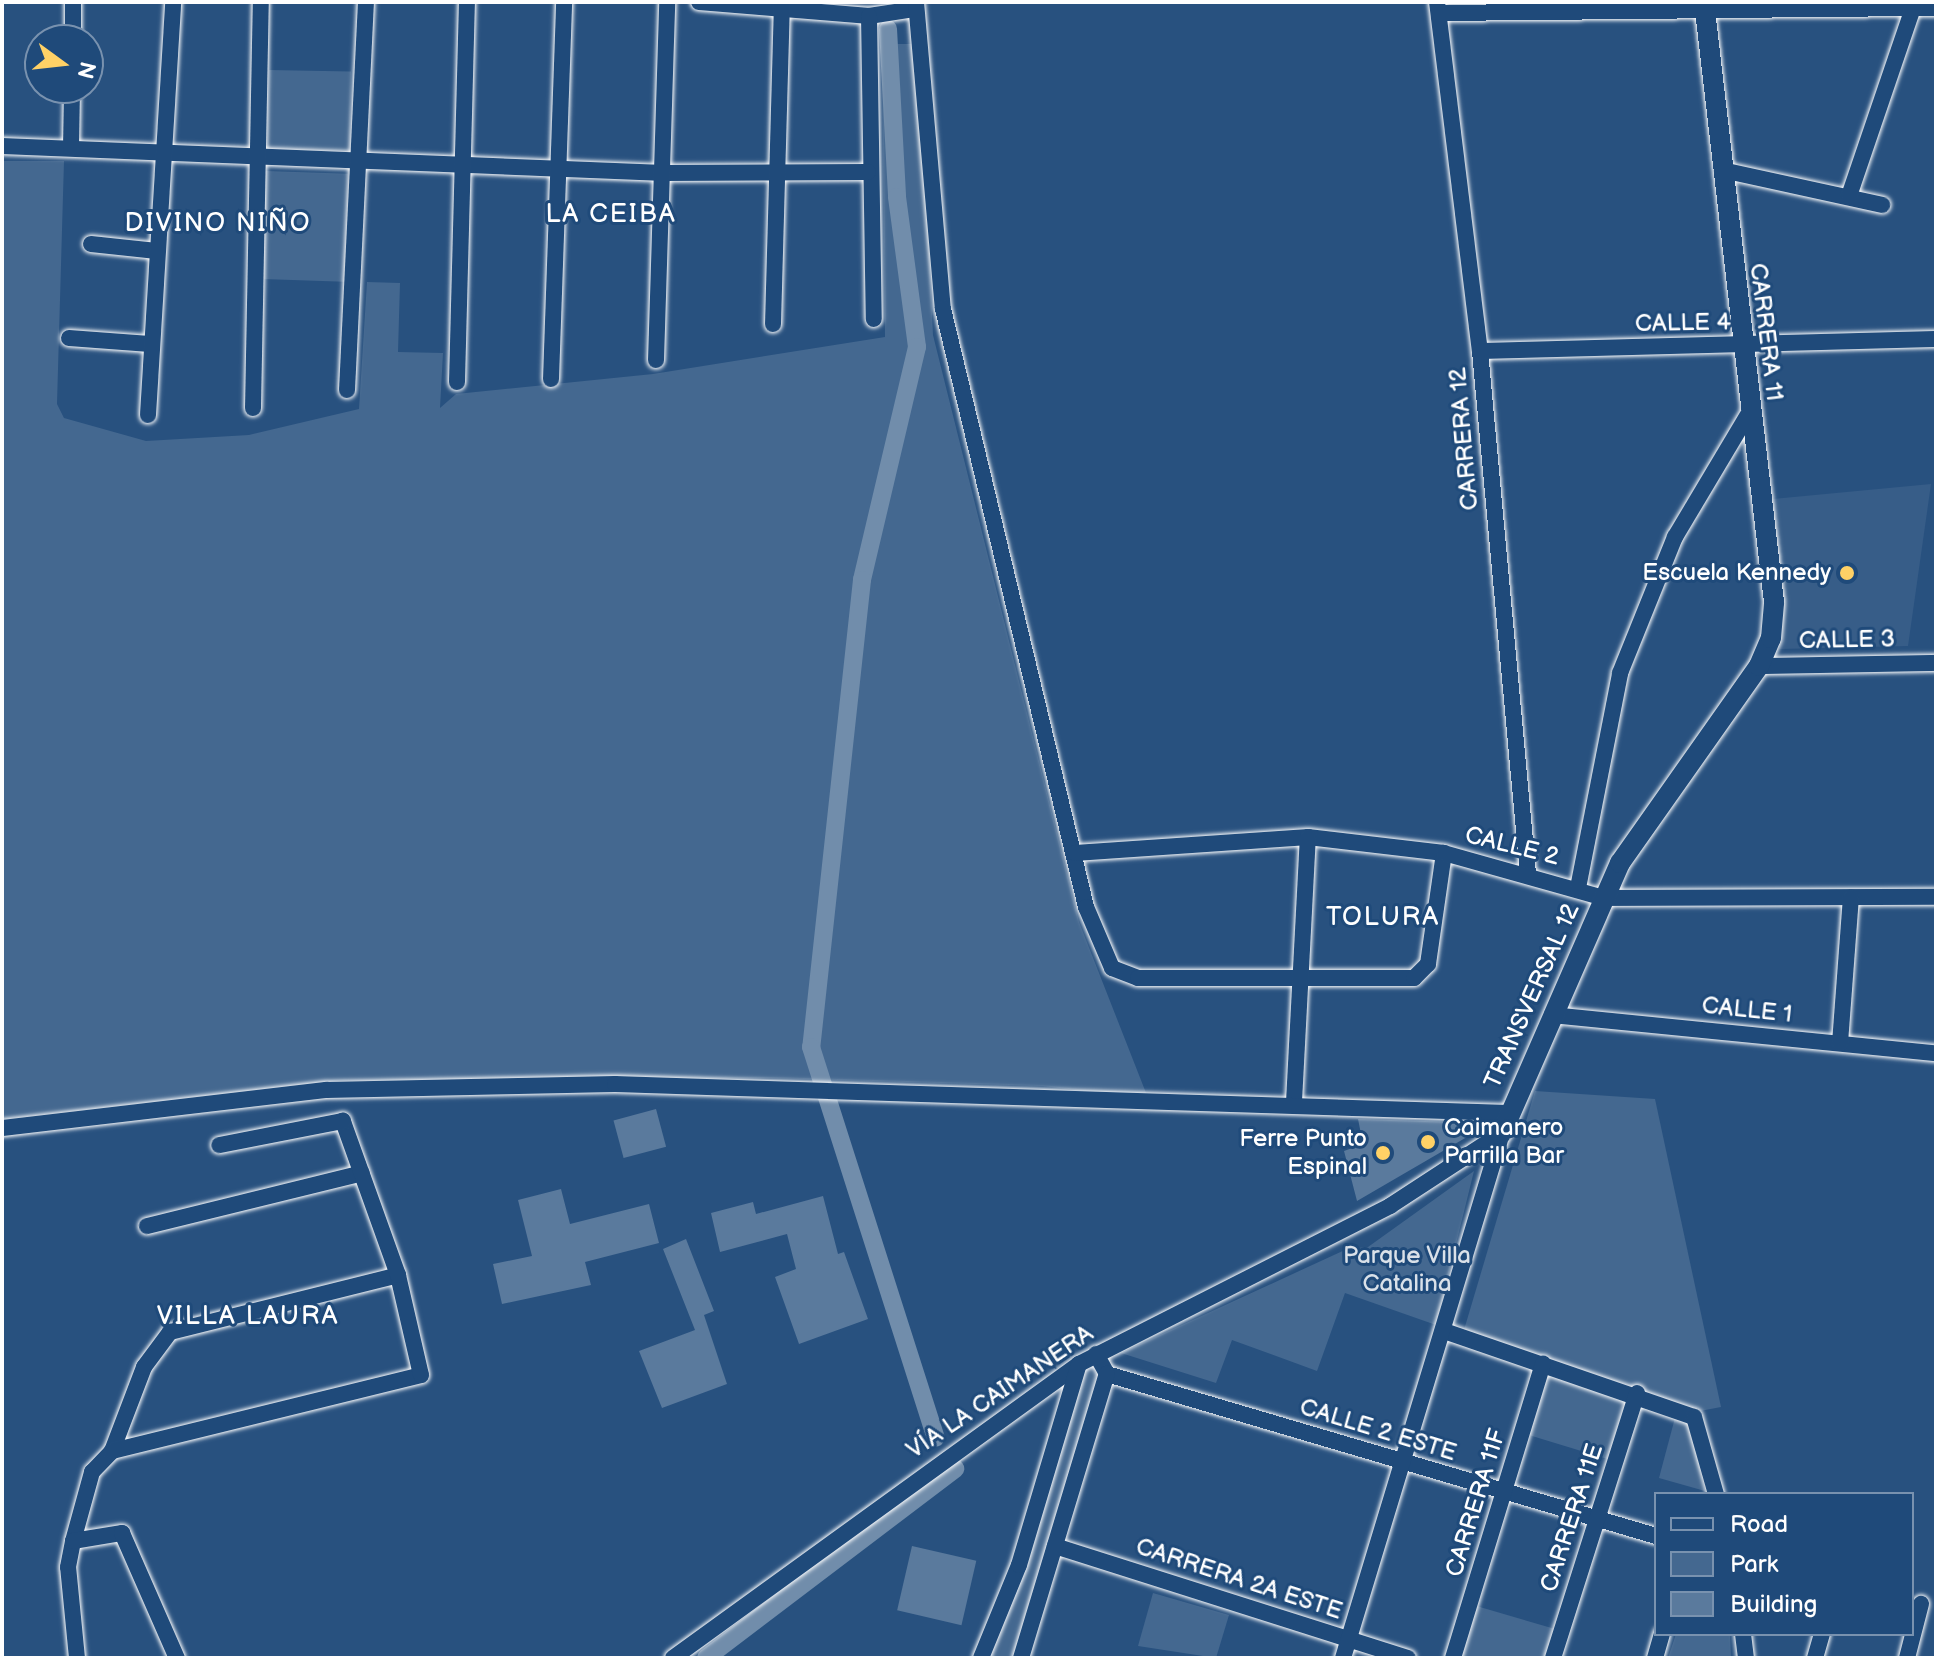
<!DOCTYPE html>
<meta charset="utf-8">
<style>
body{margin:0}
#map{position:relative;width:1938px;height:1660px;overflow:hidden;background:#28517f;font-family:"Balsamiq Sans",sans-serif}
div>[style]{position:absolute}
.built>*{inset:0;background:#375d88}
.green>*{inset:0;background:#446890;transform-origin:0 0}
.canal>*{height:18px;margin:-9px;padding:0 9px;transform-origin:9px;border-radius:9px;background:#718dab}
.building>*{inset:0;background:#5a7a9d;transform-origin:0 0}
.roads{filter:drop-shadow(0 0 2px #fff) drop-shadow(0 0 2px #fff)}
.minor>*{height:16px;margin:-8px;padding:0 8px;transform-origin:8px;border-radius:8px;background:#1f4a7a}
.tertiary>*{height:20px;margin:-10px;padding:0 10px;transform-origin:10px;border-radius:10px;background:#1f4a7a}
.dots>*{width:22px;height:22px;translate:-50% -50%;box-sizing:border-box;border:4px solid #1f4a7a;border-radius:50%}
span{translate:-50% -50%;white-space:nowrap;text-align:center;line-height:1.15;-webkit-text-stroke:6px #1f4a7a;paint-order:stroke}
.street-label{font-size:24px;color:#fff}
.poi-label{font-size:24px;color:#fff}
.right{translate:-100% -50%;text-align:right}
.left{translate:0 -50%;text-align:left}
.park-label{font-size:24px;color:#dae1e9}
.neighbourhood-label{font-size:26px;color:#fff;letter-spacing:2px}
.frame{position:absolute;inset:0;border:4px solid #fff;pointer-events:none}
.legend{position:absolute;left:1654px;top:1492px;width:260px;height:144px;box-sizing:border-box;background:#1f4a7a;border:2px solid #7992af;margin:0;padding:10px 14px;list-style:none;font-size:24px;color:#fff}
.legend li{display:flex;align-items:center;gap:16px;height:40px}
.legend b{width:40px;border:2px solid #7992af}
.north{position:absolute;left:24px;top:24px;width:80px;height:80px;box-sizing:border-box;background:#1f4a7a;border:2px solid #7992af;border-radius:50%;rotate:105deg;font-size:22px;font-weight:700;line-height:32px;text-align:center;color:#fff}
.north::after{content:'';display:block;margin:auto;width:28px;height:36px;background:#ffd166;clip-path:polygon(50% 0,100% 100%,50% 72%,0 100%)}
</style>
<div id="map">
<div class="built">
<div style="clip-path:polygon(1931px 484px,1908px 646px,1779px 649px,1773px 499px)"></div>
</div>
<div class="green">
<div style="clip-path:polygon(882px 44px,919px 44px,933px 335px,1079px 922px,1148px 1098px,1042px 1086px,770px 1078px,341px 1080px,2px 1119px,2px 161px,64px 161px,57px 404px,64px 418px,146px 441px,249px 435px,359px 409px,367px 282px,400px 283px,398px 352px,443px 353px,440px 408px,456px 394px,653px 374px,885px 337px)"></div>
<div style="left:269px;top:70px;width:82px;height:79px;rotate:1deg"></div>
<div style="left:266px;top:171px;width:82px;height:108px;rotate:2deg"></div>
<div style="clip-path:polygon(1535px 1091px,1655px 1099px,1721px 1407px,1695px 1412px,1464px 1330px)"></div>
<div style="clip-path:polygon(1474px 1171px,1436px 1325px,1345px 1293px,1317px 1371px,1232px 1340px,1216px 1383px,1121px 1353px,1347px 1249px,1368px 1247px)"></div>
<div style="clip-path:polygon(1090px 1361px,1102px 1374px,1016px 1658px,986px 1658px,1081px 1366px)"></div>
<div style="left:1548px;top:1375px;width:84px;height:63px;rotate:17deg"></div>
<div style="clip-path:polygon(1676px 1414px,1688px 1419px,1705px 1491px,1659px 1478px)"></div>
<div style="clip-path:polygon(1153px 1593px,1229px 1615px,1216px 1658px,1138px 1646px)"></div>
<div style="clip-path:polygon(1473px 1605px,1555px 1629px,1546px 1658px,1457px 1658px)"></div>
<div style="clip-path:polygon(1676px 1634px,1730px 1634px,1731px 1658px,1668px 1658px)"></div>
</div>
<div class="canal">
<div style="left:888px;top:29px;width:168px;rotate:86.9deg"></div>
<div style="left:897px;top:197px;width:151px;rotate:82.4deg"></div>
<div style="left:917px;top:347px;width:239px;rotate:103.3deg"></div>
<div style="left:862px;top:580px;width:470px;rotate:96.2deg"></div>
<div style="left:811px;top:1047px;width:410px;rotate:72.3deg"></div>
<div style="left:706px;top:1658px;width:313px;rotate:-37.2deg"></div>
</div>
<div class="building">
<div style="left:656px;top:1109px;width:39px;height:44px;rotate:75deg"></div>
<div style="clip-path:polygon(1358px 1119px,1491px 1123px,1357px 1201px,1344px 1151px,1363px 1144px)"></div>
<div style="clip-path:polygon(561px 1189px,570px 1224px,649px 1204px,659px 1243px,585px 1262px,591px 1285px,502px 1304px,493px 1264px,532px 1256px,518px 1200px)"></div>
<div style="clip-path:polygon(823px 1196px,838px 1254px,844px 1252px,868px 1319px,799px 1344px,775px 1277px,796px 1269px,787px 1234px,720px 1252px,711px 1213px,753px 1202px,756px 1214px)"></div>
<div style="clip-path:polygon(686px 1239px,714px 1311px,704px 1315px,727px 1384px,662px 1408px,639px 1351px,695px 1330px,663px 1249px)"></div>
<div style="left:912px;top:1546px;width:66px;height:66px;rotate:13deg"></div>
</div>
<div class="roads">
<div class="minor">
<div style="left:699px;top:2px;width:171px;rotate:4.7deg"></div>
<div style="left:869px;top:16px;width:47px;rotate:-8.7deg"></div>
<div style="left:916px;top:2px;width:308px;rotate:85deg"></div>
<div style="left:943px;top:309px;width:615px;rotate:76.55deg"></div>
<div style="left:1086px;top:907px;width:66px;rotate:66.9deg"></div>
<div style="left:1112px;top:968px;width:28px;rotate:21deg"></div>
<div style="left:1138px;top:978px;width:276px"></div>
<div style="left:1414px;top:978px;width:20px;rotate:-45deg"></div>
<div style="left:1428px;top:964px;width:112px;rotate:-81.8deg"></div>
<div style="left:1437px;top:2px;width:352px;rotate:83deg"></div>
<div style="left:1480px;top:351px;width:524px;rotate:84.75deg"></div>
<div style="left:1439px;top:13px;width:497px;rotate:-0.6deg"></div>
<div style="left:869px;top:16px;width:303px;rotate:89.1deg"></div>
<div style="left:73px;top:40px;width:38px;rotate:-90deg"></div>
<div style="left:2px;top:146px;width:663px;rotate:2.34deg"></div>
<div style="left:664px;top:173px;width:204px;rotate:-0.3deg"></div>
<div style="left:71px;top:147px;width:59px;rotate:-89deg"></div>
<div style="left:1722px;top:170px;width:164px;rotate:12.3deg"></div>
<div style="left:1849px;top:196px;width:199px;rotate:-71.2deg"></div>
<div style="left:91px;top:244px;width:66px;rotate:6.1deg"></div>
<div style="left:773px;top:324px;width:320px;rotate:-88.4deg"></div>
<div style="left:69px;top:338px;width:81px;rotate:4.2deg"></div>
<div style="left:1480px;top:351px;width:456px;rotate:-1.5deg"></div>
<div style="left:656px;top:360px;width:358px;rotate:-88.2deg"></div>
<div style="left:551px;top:379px;width:377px;rotate:-88deg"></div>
<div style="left:457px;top:382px;width:380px;rotate:-88.5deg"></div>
<div style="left:347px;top:390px;width:388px;rotate:-87.2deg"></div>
<div style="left:253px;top:408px;width:406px;rotate:-88.9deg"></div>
<div style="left:148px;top:415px;width:414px;rotate:-86.5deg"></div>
<div style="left:1759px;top:666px;width:177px;rotate:-1deg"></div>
<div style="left:1075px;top:853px;width:234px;rotate:-3.9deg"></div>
<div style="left:1308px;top:837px;width:137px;rotate:6.7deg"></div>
<div style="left:1444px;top:853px;width:166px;rotate:15.7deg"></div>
<div style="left:1604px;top:898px;width:332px;rotate:-0.2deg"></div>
<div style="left:1578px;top:888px;width:219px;rotate:-78.9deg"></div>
<div style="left:1620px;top:673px;width:147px;rotate:-68deg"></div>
<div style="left:1675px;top:537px;width:147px;rotate:-59.2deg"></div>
<div style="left:1552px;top:1015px;width:386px;rotate:5.7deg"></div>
<div style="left:1840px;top:1043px;width:146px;rotate:-85.7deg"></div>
<div style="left:1294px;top:1102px;width:265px;rotate:-87deg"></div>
<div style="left:2px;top:1128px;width:326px;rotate:-6.7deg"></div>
<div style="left:326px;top:1090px;width:289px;rotate:-1.2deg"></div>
<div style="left:615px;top:1084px;width:894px;rotate:1.86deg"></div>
<div style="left:147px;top:1226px;width:221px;rotate:-13.8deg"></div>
<div style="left:1447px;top:1332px;width:261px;rotate:19deg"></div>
<div style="left:1694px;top:1417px;width:80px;rotate:74.1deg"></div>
<div style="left:1096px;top:1354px;width:23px;rotate:61deg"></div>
<div style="left:1107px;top:1374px;width:572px;rotate:16.44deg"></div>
<div style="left:112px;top:1451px;width:90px;rotate:-69.1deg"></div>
<div style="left:144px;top:1367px;width:44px;rotate:-53.4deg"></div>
<div style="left:170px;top:1332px;width:235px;rotate:-14deg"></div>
<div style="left:73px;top:1541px;width:72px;rotate:-74.6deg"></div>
<div style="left:92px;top:1472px;width:29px;rotate:-46deg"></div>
<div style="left:112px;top:1451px;width:318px;rotate:-13.8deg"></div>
<div style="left:421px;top:1375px;width:103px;rotate:-103deg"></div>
<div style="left:398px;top:1275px;width:164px;rotate:-109.7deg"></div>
<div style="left:343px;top:1121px;width:126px;rotate:169deg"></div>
<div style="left:1055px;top:1546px;width:370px;rotate:17.6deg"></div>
<div style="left:1743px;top:1634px;width:24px;rotate:83deg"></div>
<div style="left:77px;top:1658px;width:91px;rotate:-95.6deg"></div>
<div style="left:68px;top:1567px;width:26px;rotate:-79deg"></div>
<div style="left:73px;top:1541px;width:50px;rotate:-9.3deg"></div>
<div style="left:122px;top:1533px;width:137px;rotate:66.3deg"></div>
<div style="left:673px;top:1658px;width:501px;rotate:-35.91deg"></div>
<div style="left:1079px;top:1364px;width:349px;rotate:-26.9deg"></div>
<div style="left:1390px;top:1206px;width:134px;rotate:-33.1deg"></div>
<div style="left:981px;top:1658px;width:100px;rotate:-67.8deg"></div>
<div style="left:1019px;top:1565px;width:210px;rotate:-73.4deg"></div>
<div style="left:1021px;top:1658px;width:297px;rotate:-73.2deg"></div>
<div style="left:1343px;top:1658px;width:549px;rotate:-73.15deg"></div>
<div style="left:1453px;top:1658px;width:308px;rotate:-73deg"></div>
<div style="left:1553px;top:1658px;width:278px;rotate:-72.4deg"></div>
<div style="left:1655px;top:1658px;width:25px;rotate:-74deg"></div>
<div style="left:1815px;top:1658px;width:25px;rotate:-74deg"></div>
<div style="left:1907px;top:1658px;width:56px;rotate:-75.5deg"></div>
</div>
<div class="tertiary">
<div style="left:1502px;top:1133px;width:295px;rotate:-66.4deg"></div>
<div style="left:1620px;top:863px;width:241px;rotate:-54.8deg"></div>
<div style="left:1759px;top:666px;width:30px;rotate:-67deg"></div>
<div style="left:1771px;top:638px;width:36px;rotate:-85deg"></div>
<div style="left:1774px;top:602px;width:604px;rotate:-96.65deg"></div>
</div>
</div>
<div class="dots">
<div style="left:1847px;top:573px;background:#ffd166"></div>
<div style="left:1428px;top:1142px;background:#ffd166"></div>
<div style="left:1383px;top:1153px;background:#ffd166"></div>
</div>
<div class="street-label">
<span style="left:1683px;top:323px;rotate:-1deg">CALLE 4</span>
<span style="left:1766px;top:332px;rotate:83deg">CARRERA 11</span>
<span style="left:1464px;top:439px;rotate:-95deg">CARRERA 12</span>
<span style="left:1847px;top:640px;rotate:-1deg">CALLE 3</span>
<span style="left:1512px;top:846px;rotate:14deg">CALLE 2</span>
<span style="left:1532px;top:996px;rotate:-66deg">TRANSVERSAL 12</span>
<span style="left:1747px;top:1010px;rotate:6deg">CALLE 1</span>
<span style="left:1000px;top:1392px;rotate:-34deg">VÍA LA CAIMANERA</span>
<span style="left:1378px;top:1430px;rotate:17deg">CALLE 2 ESTE</span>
<span style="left:1476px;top:1503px;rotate:-73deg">CARRERA 11F</span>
<span style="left:1572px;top:1518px;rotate:-72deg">CARRERA 11E</span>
<span style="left:1239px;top:1579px;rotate:18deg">CARRERA 2A ESTE</span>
</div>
<div class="poi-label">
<span class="right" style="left:1831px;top:573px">Escuela Kennedy</span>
<span class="left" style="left:1444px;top:1142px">Caimanero<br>Parrilla Bar</span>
<span class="right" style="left:1367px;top:1153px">Ferre Punto<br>Espinal</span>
</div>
<div class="park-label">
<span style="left:1407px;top:1270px">Parque Villa<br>Catalina</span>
</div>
<div class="neighbourhood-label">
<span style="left:611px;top:215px">LA CEIBA</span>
<span style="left:218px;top:224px">DIVINO NIÑO</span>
<span style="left:1383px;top:918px">TOLURA</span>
<span style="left:248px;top:1317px">VILLA LAURA</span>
</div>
<div class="frame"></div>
<ul class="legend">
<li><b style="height:10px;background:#1f4a7a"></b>Road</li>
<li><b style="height:22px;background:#446890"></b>Park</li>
<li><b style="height:22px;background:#5a7a9d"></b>Building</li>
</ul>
<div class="north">N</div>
</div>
